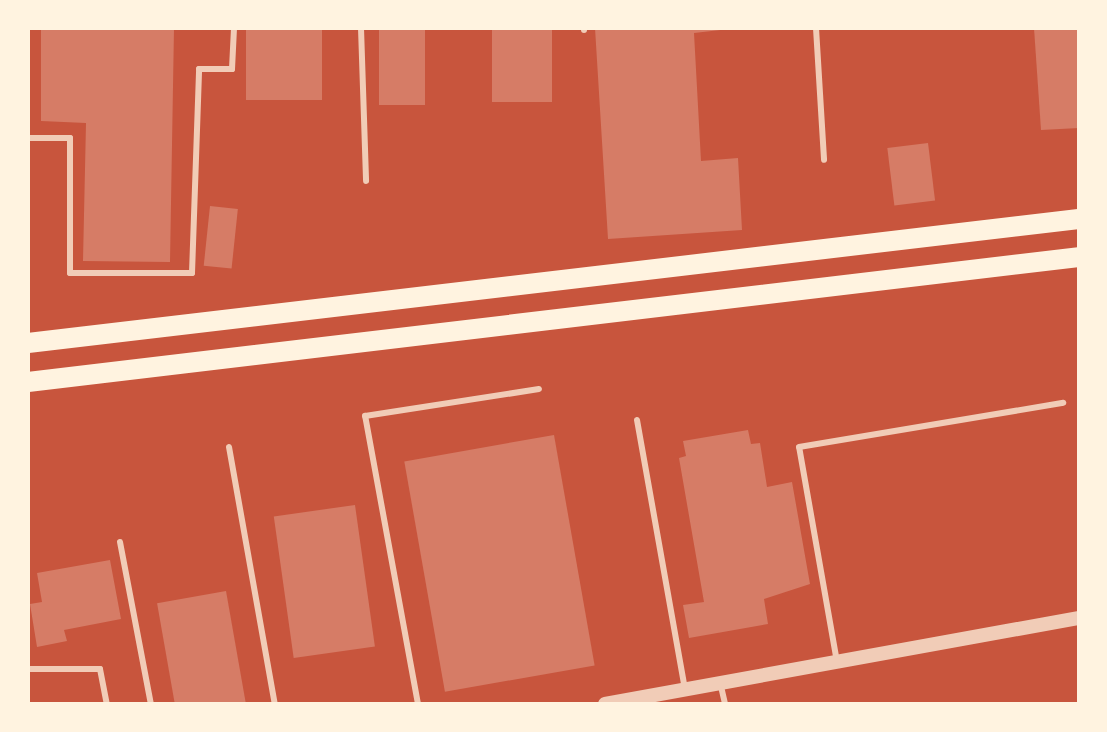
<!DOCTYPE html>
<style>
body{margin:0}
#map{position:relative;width:1107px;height:732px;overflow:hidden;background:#c8553d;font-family:Raleway,sans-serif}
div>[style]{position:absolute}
.building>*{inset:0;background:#d67c66;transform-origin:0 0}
.service>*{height:6px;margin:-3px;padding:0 3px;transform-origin:3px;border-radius:3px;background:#f1ccb7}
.tertiary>*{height:14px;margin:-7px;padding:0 7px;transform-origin:7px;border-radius:7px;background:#f1ccb7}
.trunk>*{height:20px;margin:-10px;padding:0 10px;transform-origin:10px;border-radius:10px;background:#fff3e0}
span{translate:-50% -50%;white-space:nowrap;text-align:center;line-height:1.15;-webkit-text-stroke:6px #fff3e0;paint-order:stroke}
.frame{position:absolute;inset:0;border:30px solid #fff3e0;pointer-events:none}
</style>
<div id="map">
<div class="building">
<div style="clip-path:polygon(41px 28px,174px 28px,170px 262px,83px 261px,86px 123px,41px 121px)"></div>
<div style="left:246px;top:28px;width:76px;height:72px"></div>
<div style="left:379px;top:28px;width:46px;height:77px"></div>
<div style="left:492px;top:28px;width:60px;height:74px"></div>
<div style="clip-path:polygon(595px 28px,738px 28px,694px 33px,701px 161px,738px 158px,742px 230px,608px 239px)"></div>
<div style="clip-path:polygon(1034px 28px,1079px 28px,1079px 128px,1041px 130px)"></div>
<div style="left:928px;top:143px;width:58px;height:41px;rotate:83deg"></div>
<div style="left:210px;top:206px;width:28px;height:60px;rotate:6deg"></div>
<div style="clip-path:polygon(748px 430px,751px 444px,760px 443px,767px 487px,792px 482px,810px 584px,764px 599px,768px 624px,689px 638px,683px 605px,704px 602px,679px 458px,686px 456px,683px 441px)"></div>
<div style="left:554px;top:435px;width:234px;height:152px;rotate:80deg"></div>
<div style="left:355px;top:505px;width:143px;height:82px;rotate:82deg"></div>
<div style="clip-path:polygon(110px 560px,121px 619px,64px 630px,67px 641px,37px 647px,30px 604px,42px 602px,37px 573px)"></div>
<div style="left:226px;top:591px;width:115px;height:70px;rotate:80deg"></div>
</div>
<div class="service">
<div style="left:361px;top:28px;width:153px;rotate:88.1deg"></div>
<div style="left:584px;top:28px;width:2px;rotate:90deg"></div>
<div style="left:816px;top:28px;width:132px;rotate:86.5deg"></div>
<div style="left:28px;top:138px;width:42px"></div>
<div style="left:70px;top:138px;width:135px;rotate:90deg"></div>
<div style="left:70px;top:273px;width:122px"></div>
<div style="left:192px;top:273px;width:204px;rotate:-88deg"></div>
<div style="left:199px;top:69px;width:33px"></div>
<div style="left:232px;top:69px;width:41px;rotate:-87.2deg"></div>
<div style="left:637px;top:420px;width:273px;rotate:79.9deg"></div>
<div style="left:229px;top:447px;width:261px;rotate:79.9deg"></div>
<div style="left:120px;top:542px;width:165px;rotate:79.2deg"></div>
<div style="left:837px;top:662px;width:218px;rotate:-100deg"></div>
<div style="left:799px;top:447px;width:268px;rotate:-9.5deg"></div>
<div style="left:28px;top:669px;width:72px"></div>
<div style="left:100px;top:669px;width:36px;rotate:79deg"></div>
<div style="left:720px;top:682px;width:23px;rotate:77deg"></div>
<div style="left:418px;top:704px;width:293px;rotate:-100.4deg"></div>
<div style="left:365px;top:416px;width:176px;rotate:-8.8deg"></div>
</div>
<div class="tertiary">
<div style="left:605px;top:704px;width:482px;rotate:-10.3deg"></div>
</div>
<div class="trunk">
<div style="left:28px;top:343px;width:1058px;rotate:-6.73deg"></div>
<div style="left:28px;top:382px;width:1058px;rotate:-6.78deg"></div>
</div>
<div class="frame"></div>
</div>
